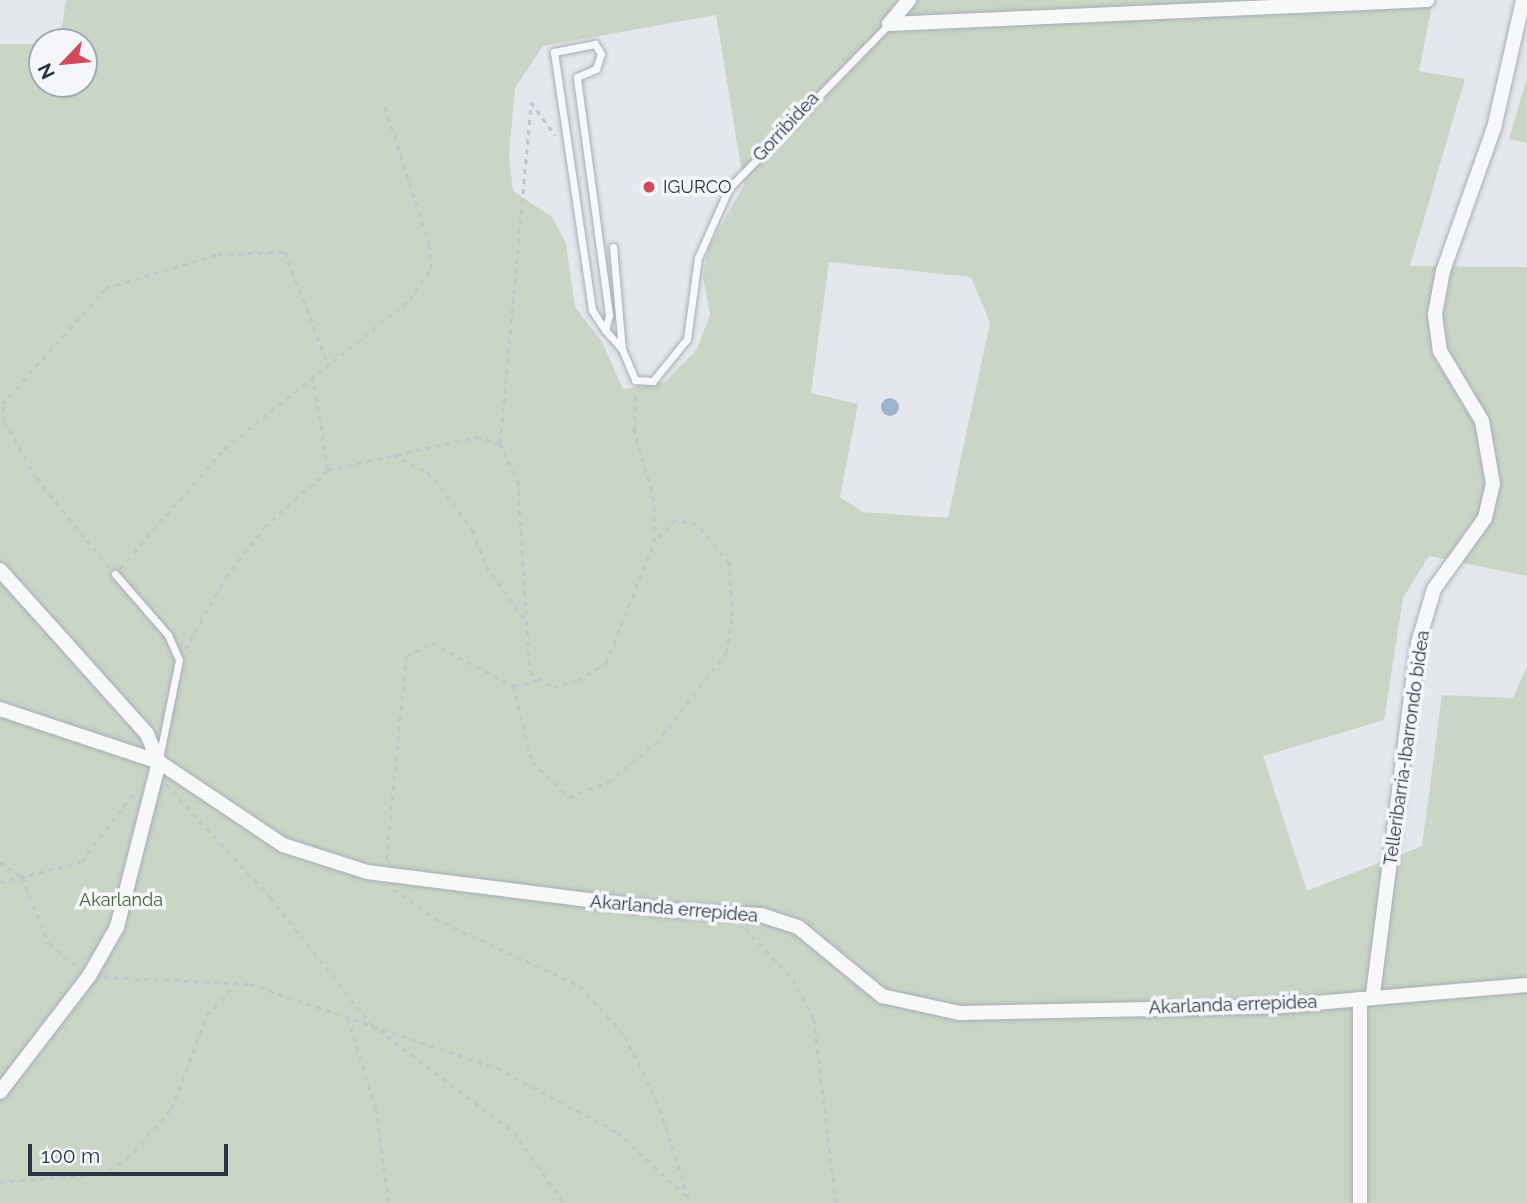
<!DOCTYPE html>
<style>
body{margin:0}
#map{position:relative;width:1527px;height:1203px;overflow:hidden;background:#e4e7ec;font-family:Raleway,sans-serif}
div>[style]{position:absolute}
.green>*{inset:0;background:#c9d6c5}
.water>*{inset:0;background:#9fb4cc}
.round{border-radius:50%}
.path>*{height:2.5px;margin-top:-1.25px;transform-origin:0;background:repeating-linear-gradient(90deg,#c2c5cb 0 5px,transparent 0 10px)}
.roads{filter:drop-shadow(0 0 2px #a9aeb7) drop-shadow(0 0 2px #a9aeb7)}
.lane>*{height:7px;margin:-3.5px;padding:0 3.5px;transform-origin:3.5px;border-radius:3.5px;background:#f7f8fa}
.street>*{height:14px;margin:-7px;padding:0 7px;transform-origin:7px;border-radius:7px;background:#f7f8fa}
.dots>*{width:19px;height:19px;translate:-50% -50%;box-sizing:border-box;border:4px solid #f4f6f9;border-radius:50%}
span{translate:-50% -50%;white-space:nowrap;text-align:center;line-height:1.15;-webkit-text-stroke:7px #f4f6f9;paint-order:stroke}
.street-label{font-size:18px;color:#2b3445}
.poi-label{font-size:18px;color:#2b3445}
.left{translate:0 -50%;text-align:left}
.park-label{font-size:18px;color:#3f6138}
.north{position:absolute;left:28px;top:28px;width:70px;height:70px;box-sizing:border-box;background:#f4f6f9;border:2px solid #a4a8b1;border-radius:50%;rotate:244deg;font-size:19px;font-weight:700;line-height:28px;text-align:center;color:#2b3445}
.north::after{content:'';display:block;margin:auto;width:24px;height:32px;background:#d1495b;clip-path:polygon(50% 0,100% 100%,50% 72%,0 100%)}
.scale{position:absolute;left:28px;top:1144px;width:200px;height:32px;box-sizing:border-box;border:4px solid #2b3445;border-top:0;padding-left:9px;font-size:21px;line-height:24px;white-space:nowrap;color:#2b3445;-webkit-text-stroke:5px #f4f6f9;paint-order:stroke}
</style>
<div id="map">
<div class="green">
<div style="clip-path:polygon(evenodd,66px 0,1433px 0,1419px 71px,1465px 79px,1410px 266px,1527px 267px,1527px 576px,1429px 556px,1403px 598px,1384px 720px,1263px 756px,1307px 891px,1422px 846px,1442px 695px,1513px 698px,1527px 666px,1527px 1203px,0 1203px,0 44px,42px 44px,42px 84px,84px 84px,84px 42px,55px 42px,60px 41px,66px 0,716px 15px,744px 185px,708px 249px,703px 276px,710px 315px,697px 349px,665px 382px,623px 389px,602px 342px,575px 307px,566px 243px,552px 217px,513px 191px,509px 156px,515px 88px,543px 46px,716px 15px,66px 0,829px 262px,971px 277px,990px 323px,948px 518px,863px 512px,840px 497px,858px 404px,811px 393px,829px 262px)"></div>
<div style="clip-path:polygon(1527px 78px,1527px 143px,1509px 139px)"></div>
</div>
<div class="water">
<div class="round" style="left:881px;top:398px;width:18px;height:18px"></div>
</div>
<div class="path">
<div style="left:313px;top:376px;width:95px;rotate:80.9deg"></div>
<div style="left:500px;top:443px;width:342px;rotate:-84.8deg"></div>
<div style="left:531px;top:102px;width:41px;rotate:54deg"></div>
<div style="left:393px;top:455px;width:39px;rotate:26deg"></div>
<div style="left:428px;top:472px;width:73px;rotate:52.2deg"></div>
<div style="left:473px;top:530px;width:38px;rotate:70deg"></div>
<div style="left:486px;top:566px;width:67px;rotate:54.2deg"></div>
<div style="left:109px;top:568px;width:116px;rotate:-129deg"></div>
<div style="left:36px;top:478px;width:64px;rotate:-119.7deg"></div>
<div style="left:4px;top:422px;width:18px;rotate:-96deg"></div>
<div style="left:2px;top:404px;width:156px;rotate:-48.1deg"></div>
<div style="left:106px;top:288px;width:117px;rotate:-16.9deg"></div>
<div style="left:218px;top:254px;width:67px;rotate:-1.7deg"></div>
<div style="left:285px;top:252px;width:118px;rotate:69.1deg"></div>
<div style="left:120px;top:568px;width:158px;rotate:-48.8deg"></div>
<div style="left:224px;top:449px;width:238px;rotate:-38.8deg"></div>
<div style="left:409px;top:300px;width:38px;rotate:-55deg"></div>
<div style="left:431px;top:269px;width:24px;rotate:-95deg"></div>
<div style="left:429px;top:245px;width:148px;rotate:-107.7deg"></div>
<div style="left:185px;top:649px;width:83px;rotate:-60.3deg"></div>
<div style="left:226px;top:577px;width:63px;rotate:-52.8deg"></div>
<div style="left:264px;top:527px;width:86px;rotate:-41.7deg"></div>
<div style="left:328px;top:470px;width:152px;rotate:-12.6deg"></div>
<div style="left:476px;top:437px;width:25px;rotate:14deg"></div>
<div style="left:500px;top:443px;width:42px;rotate:64.7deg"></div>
<div style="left:518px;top:481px;width:191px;rotate:86.4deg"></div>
<div style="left:530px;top:672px;width:27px;rotate:33deg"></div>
<div style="left:553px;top:687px;width:26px;rotate:-16deg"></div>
<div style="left:578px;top:680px;width:33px;rotate:-31deg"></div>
<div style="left:606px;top:663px;width:130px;rotate:-68.4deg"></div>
<div style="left:654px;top:542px;width:41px;rotate:-90deg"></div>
<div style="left:654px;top:501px;width:73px;rotate:-105.9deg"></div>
<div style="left:634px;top:431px;width:40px;rotate:-88.6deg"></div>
<div style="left:514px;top:686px;width:78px;rotate:76.7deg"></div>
<div style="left:532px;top:762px;width:51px;rotate:43.4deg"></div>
<div style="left:569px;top:797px;width:42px;rotate:-21deg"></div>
<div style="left:608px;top:782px;width:62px;rotate:-39.1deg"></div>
<div style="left:656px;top:743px;width:114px;rotate:-52.1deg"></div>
<div style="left:726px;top:653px;width:37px;rotate:-81deg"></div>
<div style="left:732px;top:616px;width:53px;rotate:-93.2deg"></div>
<div style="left:729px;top:563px;width:50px;rotate:-130.1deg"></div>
<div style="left:697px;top:525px;width:22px;rotate:-167deg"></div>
<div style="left:676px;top:520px;width:30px;rotate:134deg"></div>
<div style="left:166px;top:784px;width:154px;rotate:47.4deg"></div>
<div style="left:270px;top:897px;width:162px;rotate:51.5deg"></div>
<div style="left:371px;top:1024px;width:179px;rotate:37.1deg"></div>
<div style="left:514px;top:1132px;width:87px;rotate:54.8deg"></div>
<div style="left:386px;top:860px;width:205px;rotate:-84.4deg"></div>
<div style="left:406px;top:656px;width:29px;rotate:-27deg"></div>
<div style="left:432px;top:643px;width:93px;rotate:27.7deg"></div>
<div style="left:514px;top:686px;width:28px;rotate:-13deg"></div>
<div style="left:0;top:862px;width:27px;rotate:34deg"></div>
<div style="left:22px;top:877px;width:71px;rotate:67.8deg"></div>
<div style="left:49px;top:943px;width:39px;rotate:40deg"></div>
<div style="left:0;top:882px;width:83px;rotate:-13.9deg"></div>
<div style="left:81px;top:862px;width:92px;rotate:-52.5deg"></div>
<div style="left:393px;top:889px;width:52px;rotate:35.5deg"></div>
<div style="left:435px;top:919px;width:160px;rotate:24.8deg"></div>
<div style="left:580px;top:986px;width:67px;rotate:48deg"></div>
<div style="left:625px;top:1036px;width:80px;rotate:64.1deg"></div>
<div style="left:660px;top:1108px;width:100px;rotate:72.5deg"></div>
<div style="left:745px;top:928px;width:70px;rotate:46.7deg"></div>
<div style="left:793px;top:979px;width:45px;rotate:62.3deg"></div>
<div style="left:814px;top:1019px;width:185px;rotate:83.2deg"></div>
<div style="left:104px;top:977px;width:146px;rotate:2.7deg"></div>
<div style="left:250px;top:984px;width:261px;rotate:18.8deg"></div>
<div style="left:497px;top:1068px;width:136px;rotate:28.1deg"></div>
<div style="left:617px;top:1132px;width:94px;rotate:42.8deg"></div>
<div style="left:348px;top:1018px;width:94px;rotate:72.7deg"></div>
<div style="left:376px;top:1108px;width:96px;rotate:82.2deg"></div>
<div style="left:0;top:1182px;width:100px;rotate:-4.6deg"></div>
<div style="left:100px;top:1174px;width:31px;rotate:-29deg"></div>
<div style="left:127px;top:1159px;width:67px;rotate:-48.7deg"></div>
<div style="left:171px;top:1109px;width:101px;rotate:-69deg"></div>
<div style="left:207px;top:1015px;width:40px;rotate:-48deg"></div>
</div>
<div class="roads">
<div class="lane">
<div style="left:613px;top:247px;width:102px;rotate:85deg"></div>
<div style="left:605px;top:330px;width:16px;rotate:-75deg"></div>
<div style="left:609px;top:315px;width:240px;rotate:-97.7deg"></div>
<div style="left:577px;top:77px;width:21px;rotate:-23deg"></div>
<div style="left:596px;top:69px;width:16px;rotate:-72deg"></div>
<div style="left:601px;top:54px;width:12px;rotate:-121deg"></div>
<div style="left:595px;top:44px;width:42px;rotate:169deg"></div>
<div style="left:554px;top:52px;width:261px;rotate:81.6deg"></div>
<div style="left:592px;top:310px;width:24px;rotate:57deg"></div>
<div style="left:605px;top:330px;width:25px;rotate:48deg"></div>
<div style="left:622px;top:349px;width:34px;rotate:67deg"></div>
<div style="left:635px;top:380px;width:18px;rotate:3deg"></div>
<div style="left:653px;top:381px;width:54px;rotate:-51deg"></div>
<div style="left:687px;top:339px;width:82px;rotate:-82.3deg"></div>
<div style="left:698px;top:258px;width:77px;rotate:-66.1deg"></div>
<div style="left:729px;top:188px;width:229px;rotate:-45.7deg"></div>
<div style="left:115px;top:574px;width:81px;rotate:49deg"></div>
<div style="left:168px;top:635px;width:27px;rotate:66deg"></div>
<div style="left:179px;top:660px;width:100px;rotate:101.5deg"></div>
</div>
<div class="street">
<div style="left:889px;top:24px;width:539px;rotate:-2.55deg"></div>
<div style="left:889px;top:24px;width:31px;rotate:-50deg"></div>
<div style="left:0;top:570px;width:220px;rotate:48.1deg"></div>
<div style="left:147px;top:734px;width:30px;rotate:67deg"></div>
<div style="left:159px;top:762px;width:149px;rotate:33.8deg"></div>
<div style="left:283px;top:845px;width:88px;rotate:17.8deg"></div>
<div style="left:367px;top:872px;width:301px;rotate:7.2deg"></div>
<div style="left:666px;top:910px;width:95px;rotate:3deg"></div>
<div style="left:761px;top:915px;width:39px;rotate:18deg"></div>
<div style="left:798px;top:927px;width:109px;rotate:39.4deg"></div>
<div style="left:882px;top:996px;width:80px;rotate:12.3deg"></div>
<div style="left:960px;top:1013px;width:321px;rotate:-1.2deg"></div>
<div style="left:1281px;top:1006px;width:247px;rotate:-4.9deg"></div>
<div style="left:0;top:709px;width:168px;rotate:18.4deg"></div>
<div style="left:159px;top:762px;width:170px;rotate:104.3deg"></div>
<div style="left:117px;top:927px;width:56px;rotate:119.7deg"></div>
<div style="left:89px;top:976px;width:146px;rotate:127.5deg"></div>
<div style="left:1373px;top:994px;width:354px;rotate:-82.7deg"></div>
<div style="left:1418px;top:643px;width:56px;rotate:-73.5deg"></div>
<div style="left:1434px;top:589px;width:87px;rotate:-54.3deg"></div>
<div style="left:1485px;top:518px;width:35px;rotate:-77deg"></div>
<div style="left:1493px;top:484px;width:64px;rotate:-99.9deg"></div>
<div style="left:1482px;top:421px;width:82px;rotate:-121deg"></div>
<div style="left:1440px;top:351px;width:37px;rotate:-98deg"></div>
<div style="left:1435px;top:314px;width:44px;rotate:-79.5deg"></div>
<div style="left:1443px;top:271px;width:152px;rotate:-70.4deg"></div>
<div style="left:1494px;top:128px;width:131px;rotate:-77.2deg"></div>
<div style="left:1360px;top:999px;width:204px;rotate:90deg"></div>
</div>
</div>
<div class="dots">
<div style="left:649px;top:187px;background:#d1495b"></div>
</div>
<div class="street-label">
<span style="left:786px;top:127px;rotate:-47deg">Gorribidea</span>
<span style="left:1407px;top:748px;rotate:-82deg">Telleribarria-Ibarrondo bidea</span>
<span style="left:674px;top:909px;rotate:5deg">Akarlanda errepidea</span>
<span style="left:1233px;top:1005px;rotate:-2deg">Akarlanda errepidea</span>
</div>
<div class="poi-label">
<span class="left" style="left:663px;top:187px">IGURCO</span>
</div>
<div class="park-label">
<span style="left:121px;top:900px">Akarlanda</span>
</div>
<div class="north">N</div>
<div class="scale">100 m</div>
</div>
